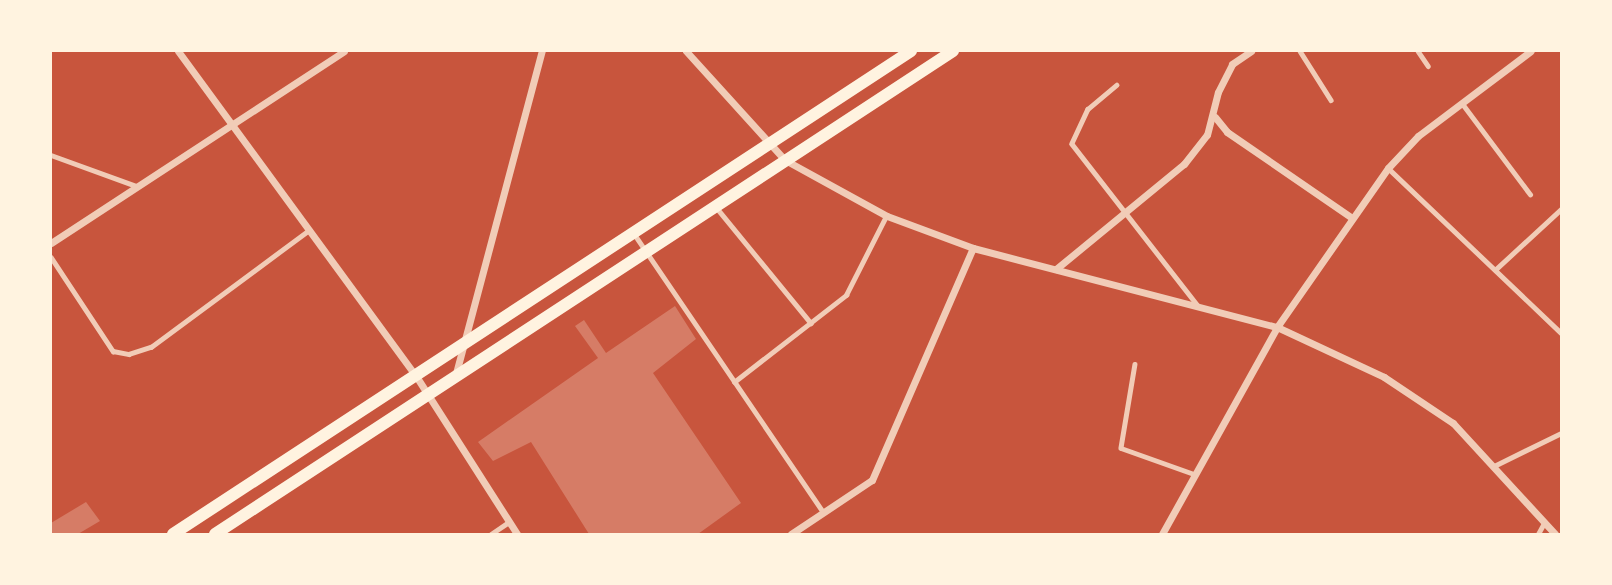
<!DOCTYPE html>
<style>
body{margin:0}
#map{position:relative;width:1612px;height:585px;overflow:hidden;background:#c8553d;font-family:Quicksand,sans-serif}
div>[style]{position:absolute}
.building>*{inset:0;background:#d67c66}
.service>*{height:4.5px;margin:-2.25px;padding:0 2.25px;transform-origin:2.25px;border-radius:2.25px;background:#f1ccb7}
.minor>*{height:7px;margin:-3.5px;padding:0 3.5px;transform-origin:3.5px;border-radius:3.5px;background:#f1ccb7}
.secondary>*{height:12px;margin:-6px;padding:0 6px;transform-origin:6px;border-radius:6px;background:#fff3e0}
span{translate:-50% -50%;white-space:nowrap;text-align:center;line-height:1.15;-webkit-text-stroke:7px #fff3e0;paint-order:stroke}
.frame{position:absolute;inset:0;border:52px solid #fff3e0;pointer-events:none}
</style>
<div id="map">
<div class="building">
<div style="clip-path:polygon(675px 306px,696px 339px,653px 373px,741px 503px,698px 534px,589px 534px,531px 442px,493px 461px,478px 442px,598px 358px,575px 326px,584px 320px,606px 353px)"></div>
<div style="clip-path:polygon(86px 502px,100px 521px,78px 534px,51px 534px,51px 523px)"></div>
</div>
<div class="service">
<div style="left:1300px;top:51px;width:58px;rotate:57.7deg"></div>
<div style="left:1418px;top:51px;width:18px;rotate:56deg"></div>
<div style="left:1117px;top:85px;width:38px;rotate:140deg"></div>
<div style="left:1088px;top:109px;width:38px;rotate:115deg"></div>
<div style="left:1072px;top:144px;width:205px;rotate:52.1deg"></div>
<div style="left:1462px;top:103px;width:114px;rotate:53.2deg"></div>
<div style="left:51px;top:155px;width:90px;rotate:20deg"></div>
<div style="left:1388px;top:168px;width:239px;rotate:43.6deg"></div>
<div style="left:716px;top:207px;width:150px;rotate:50.7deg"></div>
<div style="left:635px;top:235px;width:335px;rotate:55.8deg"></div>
<div style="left:51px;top:257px;width:113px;rotate:56.6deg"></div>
<div style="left:113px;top:351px;width:16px;rotate:11deg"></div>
<div style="left:129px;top:354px;width:23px;rotate:-18deg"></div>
<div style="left:151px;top:347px;width:197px;rotate:-36.5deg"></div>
<div style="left:1495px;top:270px;width:90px;rotate:-42.7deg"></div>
<div style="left:1135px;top:364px;width:85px;rotate:99.5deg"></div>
<div style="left:1121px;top:448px;width:77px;rotate:19.6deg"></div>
<div style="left:734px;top:382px;width:142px;rotate:-37.8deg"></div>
<div style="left:846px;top:295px;width:89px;rotate:-63.1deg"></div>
<div style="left:1494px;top:466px;width:75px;rotate:-26.2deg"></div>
<div style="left:491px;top:534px;width:22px;rotate:-34deg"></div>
<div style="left:1538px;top:534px;width:13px;rotate:-61deg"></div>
</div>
<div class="minor">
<div style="left:178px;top:51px;width:403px;rotate:53.8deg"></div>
<div style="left:416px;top:376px;width:188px;rotate:57.4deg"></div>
<div style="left:686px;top:51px;width:147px;rotate:47.8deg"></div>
<div style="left:785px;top:160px;width:116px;rotate:28.8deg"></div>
<div style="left:887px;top:216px;width:92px;rotate:20.4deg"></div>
<div style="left:973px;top:248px;width:314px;rotate:14.6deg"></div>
<div style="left:1277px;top:327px;width:118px;rotate:25deg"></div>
<div style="left:1384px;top:377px;width:83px;rotate:33.7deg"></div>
<div style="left:1453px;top:423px;width:151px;rotate:47.4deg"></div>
<div style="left:1215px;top:117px;width:19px;rotate:51deg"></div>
<div style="left:1227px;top:132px;width:152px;rotate:34.5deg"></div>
<div style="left:51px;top:243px;width:350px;rotate:-33.2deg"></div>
<div style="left:1056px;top:269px;width:166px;rotate:-39.4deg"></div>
<div style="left:1184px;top:164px;width:37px;rotate:-52deg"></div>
<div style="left:1207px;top:135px;width:44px;rotate:-75.7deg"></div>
<div style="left:1218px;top:92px;width:31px;rotate:-63deg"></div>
<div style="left:1232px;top:64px;width:23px;rotate:-34deg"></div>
<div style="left:455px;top:377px;width:337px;rotate:-75.1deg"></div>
<div style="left:791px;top:534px;width:97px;rotate:-33.7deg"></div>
<div style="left:872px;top:480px;width:253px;rotate:-66.5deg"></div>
<div style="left:1162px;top:534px;width:237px;rotate:-60.9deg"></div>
<div style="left:1277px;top:327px;width:194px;rotate:-55.1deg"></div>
<div style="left:1388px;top:168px;width:44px;rotate:-46.8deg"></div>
<div style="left:1418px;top:136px;width:141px;rotate:-37deg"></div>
</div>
<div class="secondary">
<div style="left:173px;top:534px;width:882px;rotate:-33.2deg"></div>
<div style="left:215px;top:534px;width:882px;rotate:-33.2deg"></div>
</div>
<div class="frame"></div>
</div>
